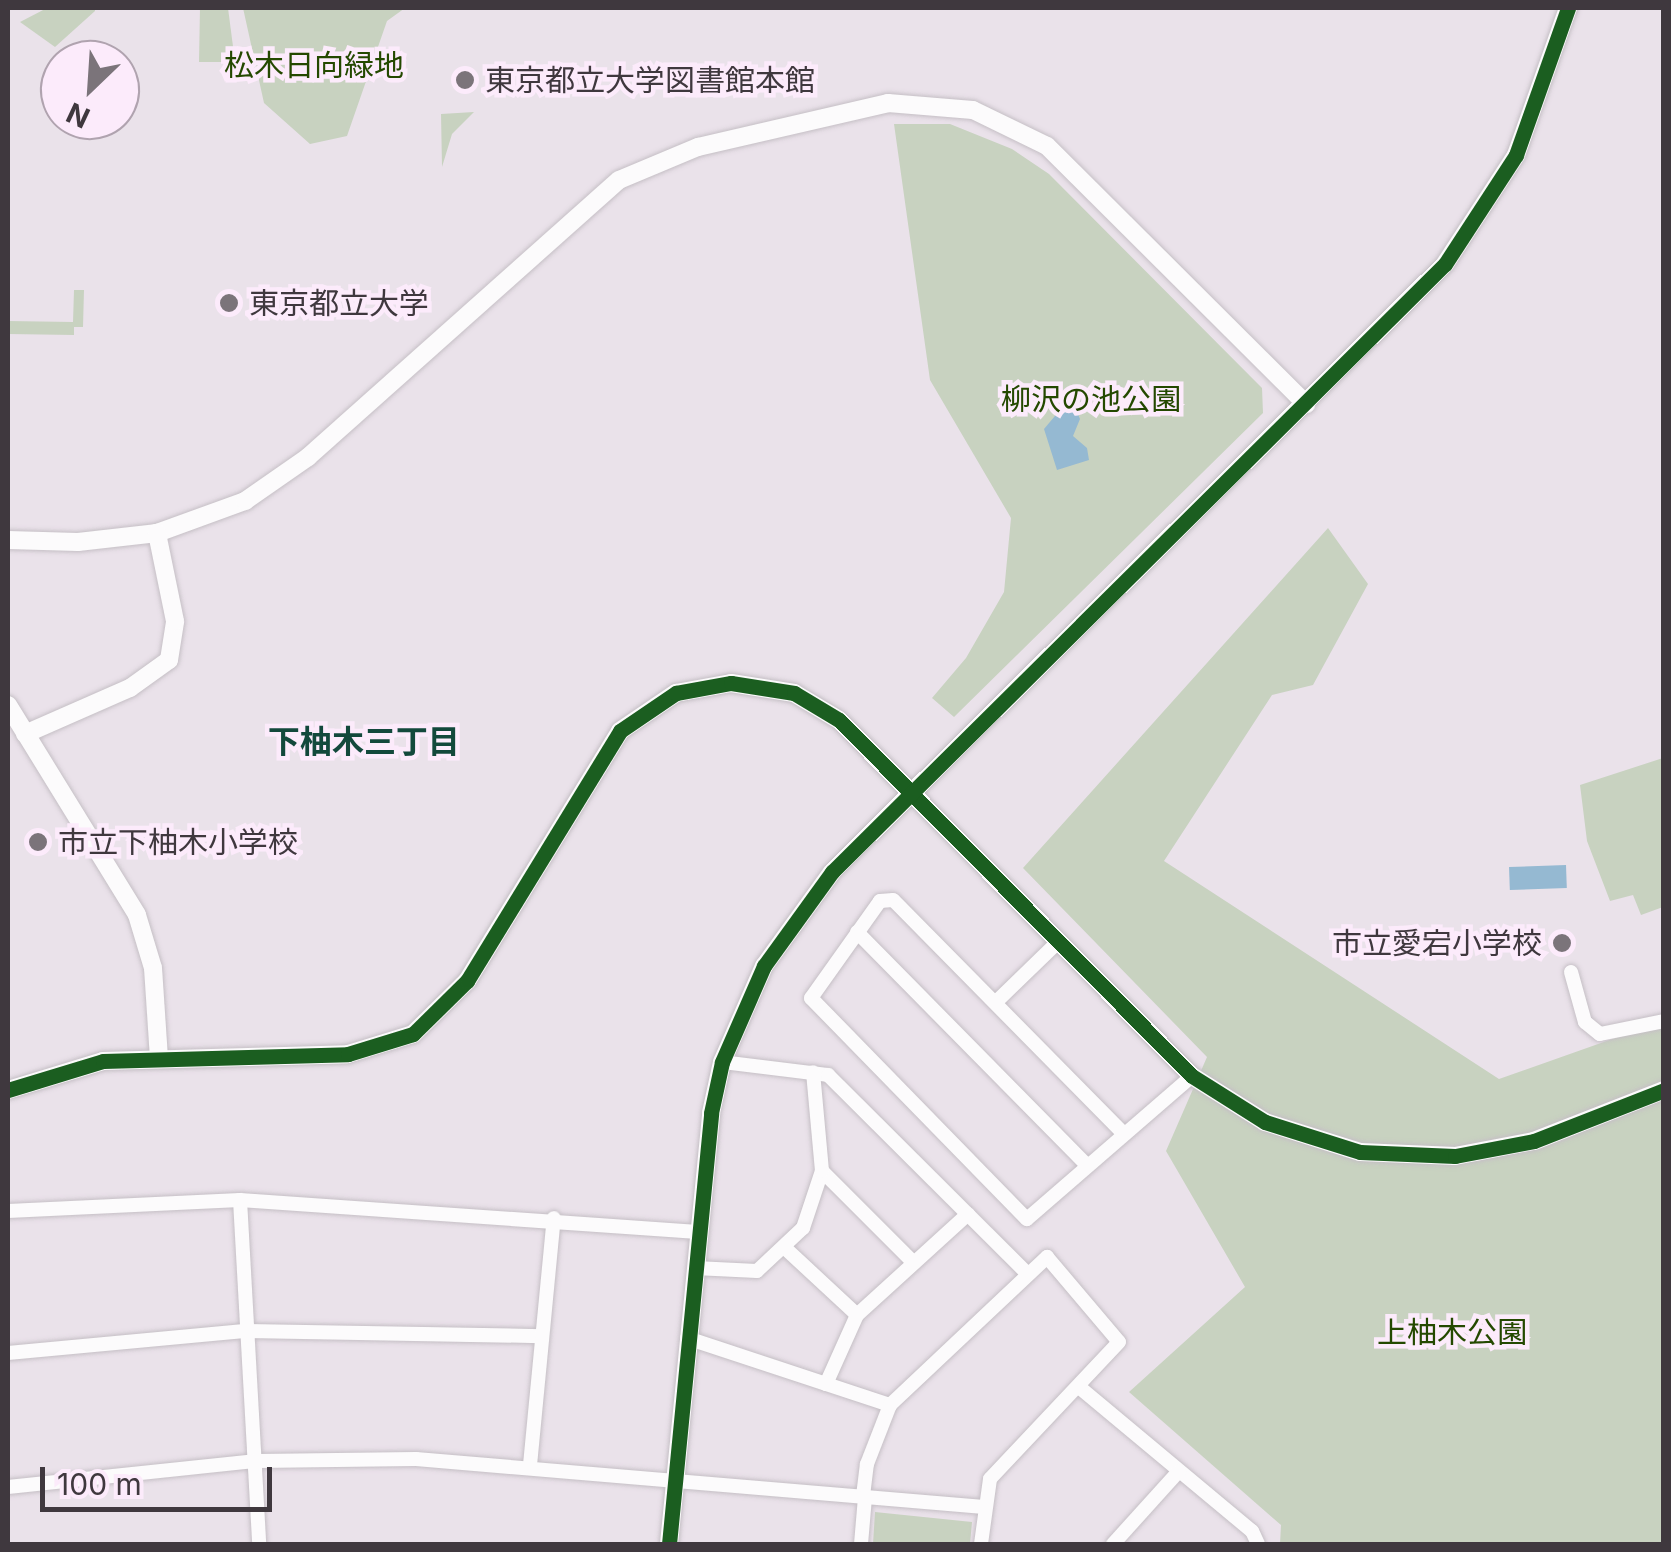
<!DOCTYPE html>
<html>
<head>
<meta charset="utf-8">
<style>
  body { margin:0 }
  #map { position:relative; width:1671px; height:1552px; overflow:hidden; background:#eae2ea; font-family:Inter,"Noto Sans JP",sans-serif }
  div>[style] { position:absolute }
  .green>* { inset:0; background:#c8d2c0 }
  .water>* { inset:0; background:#95b9d2; transform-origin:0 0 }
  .roads { filter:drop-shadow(0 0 2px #c5bfc5) drop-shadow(0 0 2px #c5bfc5) }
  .minor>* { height:14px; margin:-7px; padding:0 7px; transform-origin:7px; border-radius:7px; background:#fcfbfc }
  .tertiary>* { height:18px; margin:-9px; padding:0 9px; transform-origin:9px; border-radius:9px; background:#fcfbfc }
  .cycleway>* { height:15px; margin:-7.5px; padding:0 7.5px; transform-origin:7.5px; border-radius:7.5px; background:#1b5e20 }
  .dots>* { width:28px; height:28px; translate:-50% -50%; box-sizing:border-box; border:5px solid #fcebfb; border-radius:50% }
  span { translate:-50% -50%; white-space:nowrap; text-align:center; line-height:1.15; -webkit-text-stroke:9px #fcebfb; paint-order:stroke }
  .park-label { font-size:30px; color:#244900 }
  .poi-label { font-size:30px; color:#3f383e }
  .left { translate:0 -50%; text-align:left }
  .right { translate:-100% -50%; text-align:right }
  .neighbourhood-label { font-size:32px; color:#13493c; font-weight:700 }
  .frame { position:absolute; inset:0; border:10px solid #3f383e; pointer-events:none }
  .north { position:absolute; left:40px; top:40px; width:100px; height:100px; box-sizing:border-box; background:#fcebfb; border:2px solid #b0a3af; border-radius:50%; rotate:205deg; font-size:28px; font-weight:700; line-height:40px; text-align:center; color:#3f383e }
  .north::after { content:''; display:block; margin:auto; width:35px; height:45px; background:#7b747a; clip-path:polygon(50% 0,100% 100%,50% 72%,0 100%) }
  .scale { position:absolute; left:40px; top:1467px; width:232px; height:45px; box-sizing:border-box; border:5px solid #3f383e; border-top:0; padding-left:12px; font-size:30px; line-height:35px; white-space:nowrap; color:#3f383e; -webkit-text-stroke:8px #fcebfb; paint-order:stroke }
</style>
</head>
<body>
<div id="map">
  <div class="green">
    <i style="clip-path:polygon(47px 8px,95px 8px,95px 11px,55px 47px,20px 22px)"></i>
    <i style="clip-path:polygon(200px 8px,228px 8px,235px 62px,199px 62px)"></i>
    <i style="clip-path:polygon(243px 8px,405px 8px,387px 21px,347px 136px,310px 144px,264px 103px)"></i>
    <i style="clip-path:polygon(474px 112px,452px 134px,442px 167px,441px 114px)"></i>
    <i style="clip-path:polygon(894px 124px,950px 124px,1012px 149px,1049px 174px,1262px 388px,1263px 413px,954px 717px,932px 698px,966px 658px,1004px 592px,1011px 518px,930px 380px)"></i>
    <i style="clip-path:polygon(74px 290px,84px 290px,83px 327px,74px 327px,74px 335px,8px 334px,8px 321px,73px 322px)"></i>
    <i style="clip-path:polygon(1328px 528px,1368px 584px,1313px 685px,1272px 695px,1164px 861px,1499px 1079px,1663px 1021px,1663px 1544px,1280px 1544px,1281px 1525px,1129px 1392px,1245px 1287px,1166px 1151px,1207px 1057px,1023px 868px)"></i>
    <i style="clip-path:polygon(1663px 758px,1663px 907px,1641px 915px,1633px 895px,1610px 901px,1587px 841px,1580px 785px)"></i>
    <i style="clip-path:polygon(875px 1512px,972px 1522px,970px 1544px,873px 1544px)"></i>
  </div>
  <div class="water">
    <i style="clip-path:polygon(1071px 397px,1080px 419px,1073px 436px,1087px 448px,1089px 460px,1057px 470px,1044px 429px)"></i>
    <i style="left:1566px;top:865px;width:23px;height:57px;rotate:88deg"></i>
  </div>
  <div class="roads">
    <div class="minor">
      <i style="left:857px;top:932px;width:327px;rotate:45.4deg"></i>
      <i style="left:1571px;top:972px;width:52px;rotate:74.4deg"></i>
      <i style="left:1585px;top:1022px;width:19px;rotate:39deg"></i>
      <i style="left:1600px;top:1034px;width:65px;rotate:-11.5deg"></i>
      <i style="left:996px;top:1002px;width:86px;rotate:-44.1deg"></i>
      <i style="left:722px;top:1062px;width:107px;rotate:7deg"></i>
      <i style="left:828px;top:1075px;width:281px;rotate:44.9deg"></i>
      <i style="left:1123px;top:1133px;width:327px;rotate:-134.6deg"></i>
      <i style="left:893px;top:900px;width:13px;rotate:176deg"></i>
      <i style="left:880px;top:901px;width:119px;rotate:125.4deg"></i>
      <i style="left:811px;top:998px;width:309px;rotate:45.7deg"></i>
      <i style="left:1027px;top:1219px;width:218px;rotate:-40.9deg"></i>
      <i style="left:822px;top:1171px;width:129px;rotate:45deg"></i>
      <i style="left:240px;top:1200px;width:345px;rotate:86.8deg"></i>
      <i style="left:8px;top:1211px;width:232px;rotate:-2.7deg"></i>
      <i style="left:240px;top:1200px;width:459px;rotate:4deg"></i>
      <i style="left:785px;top:1248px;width:98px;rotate:42.9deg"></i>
      <i style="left:695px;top:1268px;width:62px;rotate:2.8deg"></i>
      <i style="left:757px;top:1271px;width:63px;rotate:-43.1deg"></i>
      <i style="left:803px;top:1228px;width:60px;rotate:-71.6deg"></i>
      <i style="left:822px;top:1171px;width:99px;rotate:-95.2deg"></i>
      <i style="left:687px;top:1338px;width:214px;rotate:18.3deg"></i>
      <i style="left:8px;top:1353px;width:240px;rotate:-5.3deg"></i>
      <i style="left:247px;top:1331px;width:295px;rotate:1deg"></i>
      <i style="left:826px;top:1384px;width:76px;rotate:-65.8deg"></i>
      <i style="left:857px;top:1315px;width:150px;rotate:-42.3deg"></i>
      <i style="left:1079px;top:1387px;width:225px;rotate:39.8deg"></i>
      <i style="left:1252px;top:1531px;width:14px;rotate:65deg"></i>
      <i style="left:530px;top:1465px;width:248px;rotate:-84.5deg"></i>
      <i style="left:8px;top:1487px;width:250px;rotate:-6deg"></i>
      <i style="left:257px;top:1461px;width:159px;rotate:-0.7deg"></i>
      <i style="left:416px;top:1459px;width:570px;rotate:4.83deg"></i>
      <i style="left:863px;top:1496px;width:32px;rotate:-83deg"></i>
      <i style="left:867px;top:1464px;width:63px;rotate:-68.7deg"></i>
      <i style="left:890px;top:1405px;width:216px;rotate:-43.3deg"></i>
      <i style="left:1047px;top:1257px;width:111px;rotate:49.7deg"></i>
      <i style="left:1119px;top:1342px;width:188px;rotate:133.3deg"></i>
      <i style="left:990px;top:1479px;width:66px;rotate:97.9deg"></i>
      <i style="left:861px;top:1544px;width:47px;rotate:-85.1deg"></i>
      <i style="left:1113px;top:1544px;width:98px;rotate:-47.9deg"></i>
    </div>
    <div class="tertiary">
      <i style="left:8px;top:540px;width:70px;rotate:1.6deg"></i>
      <i style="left:78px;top:542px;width:80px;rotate:-6.5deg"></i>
      <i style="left:157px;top:533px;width:94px;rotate:-20deg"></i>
      <i style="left:245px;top:501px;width:77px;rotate:-34.9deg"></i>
      <i style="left:308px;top:457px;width:416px;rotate:-41.7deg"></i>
      <i style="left:619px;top:180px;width:86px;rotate:-22.7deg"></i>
      <i style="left:698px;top:147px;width:195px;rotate:-13deg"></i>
      <i style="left:888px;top:103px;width:85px;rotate:4.7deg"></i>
      <i style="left:973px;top:110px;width:82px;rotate:25.9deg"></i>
      <i style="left:1047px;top:146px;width:366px;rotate:44.9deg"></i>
      <i style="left:8px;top:705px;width:246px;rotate:58.4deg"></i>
      <i style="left:137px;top:915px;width:55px;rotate:73.2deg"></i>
      <i style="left:153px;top:968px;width:90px;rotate:86.2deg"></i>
      <i style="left:25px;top:734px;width:115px;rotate:-23.7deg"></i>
      <i style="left:130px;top:688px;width:48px;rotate:-35.7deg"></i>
      <i style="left:169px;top:660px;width:39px;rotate:-81deg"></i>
      <i style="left:175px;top:621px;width:90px;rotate:-101.6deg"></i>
      <i style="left:8px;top:1090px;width:99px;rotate:-17deg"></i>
      <i style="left:103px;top:1061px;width:245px;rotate:-1.6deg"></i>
      <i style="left:348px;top:1054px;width:68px;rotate:-17.1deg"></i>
      <i style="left:413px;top:1034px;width:76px;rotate:-44.5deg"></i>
      <i style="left:467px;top:981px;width:293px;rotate:-58.5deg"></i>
      <i style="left:620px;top:731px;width:68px;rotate:-34.2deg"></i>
      <i style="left:676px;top:693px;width:56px;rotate:-10.3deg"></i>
      <i style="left:731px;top:683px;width:64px;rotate:9deg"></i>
      <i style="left:794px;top:693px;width:52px;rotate:31deg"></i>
      <i style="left:839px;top:720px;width:501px;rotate:45.24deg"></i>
      <i style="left:1192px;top:1076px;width:86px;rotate:32.2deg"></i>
      <i style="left:1265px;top:1122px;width:100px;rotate:17.5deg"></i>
      <i style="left:1360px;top:1152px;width:95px;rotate:2.4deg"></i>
      <i style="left:1455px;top:1156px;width:80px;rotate:-10.8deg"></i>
      <i style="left:1534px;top:1141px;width:140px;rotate:-21.4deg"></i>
      <i style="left:669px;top:1544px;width:433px;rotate:-84.4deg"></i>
      <i style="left:711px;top:1113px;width:52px;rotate:-77.8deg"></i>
      <i style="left:722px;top:1062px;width:105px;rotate:-66.4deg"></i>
      <i style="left:764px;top:966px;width:116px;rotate:-54.1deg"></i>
      <i style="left:832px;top:872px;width:863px;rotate:-44.77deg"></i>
      <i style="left:1445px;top:264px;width:130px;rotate:-56.9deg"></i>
      <i style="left:1516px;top:155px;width:156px;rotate:-70.5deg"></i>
    </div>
  </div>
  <div class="cycleway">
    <i style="left:8px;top:1090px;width:99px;rotate:-17deg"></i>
    <i style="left:103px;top:1061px;width:245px;rotate:-1.6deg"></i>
    <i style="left:348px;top:1054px;width:68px;rotate:-17.1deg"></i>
    <i style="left:413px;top:1034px;width:76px;rotate:-44.5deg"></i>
    <i style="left:467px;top:981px;width:293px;rotate:-58.5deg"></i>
    <i style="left:620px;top:731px;width:68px;rotate:-34.2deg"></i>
    <i style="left:676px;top:693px;width:56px;rotate:-10.3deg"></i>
    <i style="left:731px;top:683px;width:64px;rotate:9deg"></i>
    <i style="left:794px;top:693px;width:52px;rotate:31deg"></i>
    <i style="left:839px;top:720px;width:501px;rotate:45.24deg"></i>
    <i style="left:1192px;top:1076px;width:86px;rotate:32.2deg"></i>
    <i style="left:1265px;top:1122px;width:100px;rotate:17.5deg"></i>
    <i style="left:1360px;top:1152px;width:95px;rotate:2.4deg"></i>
    <i style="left:1455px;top:1156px;width:80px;rotate:-10.8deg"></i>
    <i style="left:1534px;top:1141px;width:140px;rotate:-21.4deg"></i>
    <i style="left:669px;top:1544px;width:433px;rotate:-84.4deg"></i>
    <i style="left:711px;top:1113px;width:52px;rotate:-77.8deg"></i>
    <i style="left:722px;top:1062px;width:105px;rotate:-66.4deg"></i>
    <i style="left:764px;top:966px;width:116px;rotate:-54.1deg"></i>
    <i style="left:832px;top:872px;width:863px;rotate:-44.77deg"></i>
    <i style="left:1445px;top:264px;width:130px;rotate:-56.9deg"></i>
    <i style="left:1516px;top:155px;width:156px;rotate:-70.5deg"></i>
  </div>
  <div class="dots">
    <i style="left:465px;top:80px;background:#7b747a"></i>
    <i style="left:229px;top:303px;background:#7b747a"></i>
    <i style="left:38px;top:842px;background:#7b747a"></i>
    <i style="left:1562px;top:943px;background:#7b747a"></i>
  </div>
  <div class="park-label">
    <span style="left:314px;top:65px">松木日向緑地</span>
    <span style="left:1091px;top:399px">柳沢の池公園</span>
    <span style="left:1452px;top:1332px">上柚木公園</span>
  </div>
  <div class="poi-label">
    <span class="left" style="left:485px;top:80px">東京都立大学図書館本館</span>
    <span class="left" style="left:249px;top:303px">東京都立大学</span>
    <span class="left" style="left:58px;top:842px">市立下柚木小学校</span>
    <span class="right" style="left:1542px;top:943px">市立愛宕小学校</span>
  </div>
  <div class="neighbourhood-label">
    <span style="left:364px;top:742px">下柚木三丁目</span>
  </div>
  <div class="frame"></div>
  <div class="north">N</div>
  <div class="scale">100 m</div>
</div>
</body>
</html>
